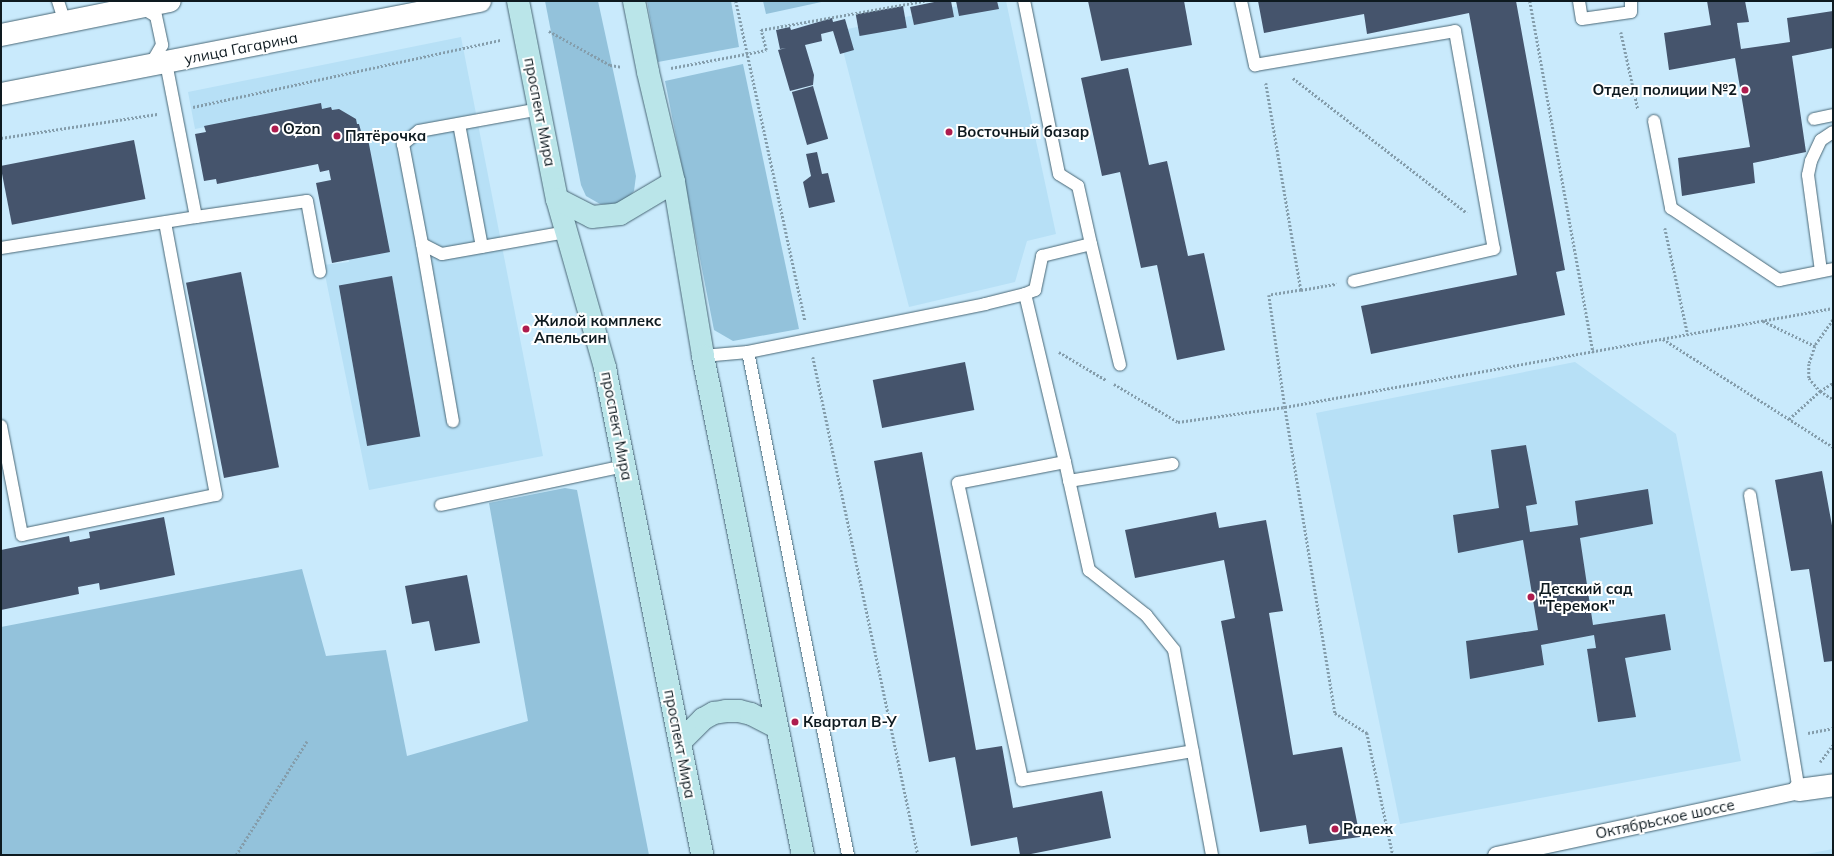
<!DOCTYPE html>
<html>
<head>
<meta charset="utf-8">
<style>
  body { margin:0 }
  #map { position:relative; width:1834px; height:856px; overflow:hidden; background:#c9eafc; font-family:Mulish,sans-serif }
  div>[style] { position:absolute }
  .built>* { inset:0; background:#b7e0f6 }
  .green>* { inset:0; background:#93c2db }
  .building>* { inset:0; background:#45546c; transform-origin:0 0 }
  .path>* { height:2.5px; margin-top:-1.25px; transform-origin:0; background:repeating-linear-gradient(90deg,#849dab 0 2px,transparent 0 4px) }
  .roads { filter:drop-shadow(0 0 1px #496776) drop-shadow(0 0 1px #496776) }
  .service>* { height:12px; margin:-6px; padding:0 6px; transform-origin:6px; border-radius:6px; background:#fff }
  .pedestrian>* { height:17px; margin:-8.5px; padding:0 8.5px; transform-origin:8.5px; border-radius:8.5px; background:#fff }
  .minor>* { height:22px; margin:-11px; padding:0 11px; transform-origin:11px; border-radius:11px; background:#fff }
  .tertiary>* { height:22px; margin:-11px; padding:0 11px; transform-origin:11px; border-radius:11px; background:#fff }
  .secondary>* { height:22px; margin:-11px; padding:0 11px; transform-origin:11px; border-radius:11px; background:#bae5e9 }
  .dots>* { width:11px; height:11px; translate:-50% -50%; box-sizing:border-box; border:2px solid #fff; border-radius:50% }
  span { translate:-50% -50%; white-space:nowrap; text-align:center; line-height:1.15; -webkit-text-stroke:4px #fff; paint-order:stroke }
  .street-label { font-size:15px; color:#0e1a20 }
  .poi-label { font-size:15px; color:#0e1a20; font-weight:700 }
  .right { translate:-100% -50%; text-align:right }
  .left { translate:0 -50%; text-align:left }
  .frame { position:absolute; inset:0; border:2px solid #0e1a20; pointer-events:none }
</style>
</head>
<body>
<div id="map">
  <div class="built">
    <i style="clip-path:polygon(982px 1px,1006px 1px,1056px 234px,1027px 241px,1015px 282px,909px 307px,838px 31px)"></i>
    <i style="clip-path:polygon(461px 37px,543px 456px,369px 490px,323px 265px,349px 262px,319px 105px,195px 129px,188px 92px)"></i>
    <i style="clip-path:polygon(1575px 362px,1676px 434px,1741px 761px,1400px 824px,1316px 413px)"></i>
    <i style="clip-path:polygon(1833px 849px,1833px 855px,1801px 855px)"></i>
  </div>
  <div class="green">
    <i style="clip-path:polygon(545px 1px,598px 1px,636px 176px,634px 191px,625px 201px,613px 205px,600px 204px,586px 196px,581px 185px)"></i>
    <i style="clip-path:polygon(731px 1px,739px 47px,658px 62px,647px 1px)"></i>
    <i style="clip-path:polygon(763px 1px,826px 1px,766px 14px)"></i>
    <i style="clip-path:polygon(743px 64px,799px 329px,733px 341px,714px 330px,665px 81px)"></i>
    <i style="clip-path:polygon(565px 488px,577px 490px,649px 855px,1px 855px,1px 627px,302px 569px,326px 656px,386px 650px,407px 756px,528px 721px,489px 503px)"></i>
  </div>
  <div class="building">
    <i style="clip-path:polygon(939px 1px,951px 1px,954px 17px,914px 25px,910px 7px)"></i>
    <i style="clip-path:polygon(956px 1px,997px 1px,999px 9px,959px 16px)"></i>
    <i style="clip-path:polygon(1088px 1px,1184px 1px,1192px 45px,1101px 61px)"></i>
    <i style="clip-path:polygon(1258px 1px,1516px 1px,1565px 270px,1556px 272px,1565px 315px,1371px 354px,1361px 306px,1517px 275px,1469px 13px,1367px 34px,1364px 14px,1264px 33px)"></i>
    <i style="clip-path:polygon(1707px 1px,1745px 1px,1749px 22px,1737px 23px,1741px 49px,1790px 42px,1787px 18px,1833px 11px,1833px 48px,1792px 56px,1806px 152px,1753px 163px,1755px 183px,1682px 196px,1678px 158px,1750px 147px,1735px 58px,1669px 70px,1664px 33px,1711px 25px)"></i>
    <i style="left:903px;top:6px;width:22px;height:48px;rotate:80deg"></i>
    <i style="clip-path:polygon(832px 18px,833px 22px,845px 19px,854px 50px,840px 54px,833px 31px,821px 34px,822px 41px,805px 45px,814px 75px,813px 85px,790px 91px,778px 50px,786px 48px,780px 49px,776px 30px,790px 27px,791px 30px)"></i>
    <i style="clip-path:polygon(1128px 68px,1149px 165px,1167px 161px,1188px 256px,1204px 253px,1225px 350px,1177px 360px,1157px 265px,1141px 268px,1120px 172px,1102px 176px,1081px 78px)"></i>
    <i style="left:813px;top:86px;width:55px;height:22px;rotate:74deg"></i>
    <i style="clip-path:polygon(321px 103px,322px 109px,331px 107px,332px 110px,339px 109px,356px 119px,357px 124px,359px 124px,362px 135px,367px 134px,390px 252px,332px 263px,316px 183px,331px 180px,329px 170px,320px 172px,318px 164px,217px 184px,216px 179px,204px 181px,195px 134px,206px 132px,204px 126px)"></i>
    <i style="left:134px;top:140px;width:60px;height:136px;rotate:79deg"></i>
    <i style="clip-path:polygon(817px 152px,822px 174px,828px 173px,835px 202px,809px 208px,803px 182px,811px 176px,806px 154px)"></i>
    <i style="left:241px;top:272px;width:199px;height:56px;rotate:79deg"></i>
    <i style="left:392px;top:276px;width:163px;height:54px;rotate:80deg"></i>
    <i style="left:965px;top:362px;width:49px;height:94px;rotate:79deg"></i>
    <i style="clip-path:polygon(1526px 445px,1537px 504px,1526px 506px,1530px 532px,1578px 525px,1575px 501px,1648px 489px,1653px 524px,1580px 538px,1593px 625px,1665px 614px,1671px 650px,1625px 658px,1636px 717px,1598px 722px,1587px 649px,1596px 648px,1594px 635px,1541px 645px,1544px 665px,1470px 679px,1466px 641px,1538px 630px,1523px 540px,1458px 553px,1453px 515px,1499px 508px,1491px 450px)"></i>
    <i style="clip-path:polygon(922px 452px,976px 750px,1002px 746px,1013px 808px,1102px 791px,1111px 838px,1026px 855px,1020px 855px,1017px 837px,971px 846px,955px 757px,929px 762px,874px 461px)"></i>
    <i style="clip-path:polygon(1822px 471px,1833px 531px,1833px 661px,1824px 662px,1809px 569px,1791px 571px,1775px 480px)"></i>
    <i style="clip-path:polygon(1216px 512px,1219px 528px,1266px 520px,1283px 611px,1269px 613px,1293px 755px,1342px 747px,1360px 837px,1309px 844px,1306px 825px,1260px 832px,1221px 621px,1235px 618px,1224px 560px,1135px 578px,1125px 530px)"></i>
    <i style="clip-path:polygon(164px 517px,175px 575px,100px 590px,99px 583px,78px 587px,79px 594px,1px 610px,1px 550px,69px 536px,70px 542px,90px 538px,89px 532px)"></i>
    <i style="clip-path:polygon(467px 575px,480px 643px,435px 651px,429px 621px,412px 624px,405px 586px)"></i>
  </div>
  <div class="path">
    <i style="left:736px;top:1px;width:327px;rotate:77.8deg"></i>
    <i style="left:1530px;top:1px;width:357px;rotate:79.8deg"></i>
    <i style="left:549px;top:31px;width:70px;rotate:29.1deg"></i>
    <i style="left:610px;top:65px;width:12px;rotate:9deg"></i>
    <i style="left:1621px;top:32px;width:79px;rotate:77.6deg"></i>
    <i style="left:671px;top:68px;width:97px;rotate:-10.7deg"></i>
    <i style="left:766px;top:50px;width:21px;rotate:-104deg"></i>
    <i style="left:761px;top:30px;width:166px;rotate:-10.1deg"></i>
    <i style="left:1293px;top:78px;width:220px;rotate:37.8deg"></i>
    <i style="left:1266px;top:83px;width:210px;rotate:80.4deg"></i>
    <i style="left:1301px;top:290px;width:32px;rotate:171deg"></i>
    <i style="left:1269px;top:295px;width:113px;rotate:81.9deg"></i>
    <i style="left:1285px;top:407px;width:557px;rotate:-10.24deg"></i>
    <i style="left:193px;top:107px;width:315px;rotate:-12.3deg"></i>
    <i style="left:1px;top:138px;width:158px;rotate:-8.7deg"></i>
    <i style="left:1665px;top:228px;width:109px;rotate:77.9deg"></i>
    <i style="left:1301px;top:290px;width:36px;rotate:-10deg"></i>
    <i style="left:1833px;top:320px;width:32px;rotate:125deg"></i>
    <i style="left:1815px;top:346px;width:19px;rotate:108deg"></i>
    <i style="left:1809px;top:364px;width:14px;rotate:90deg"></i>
    <i style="left:1809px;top:378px;width:17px;rotate:50deg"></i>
    <i style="left:1820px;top:391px;width:15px;rotate:32deg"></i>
    <i style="left:1763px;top:321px;width:58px;rotate:25.7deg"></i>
    <i style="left:1663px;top:339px;width:201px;rotate:32.4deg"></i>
    <i style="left:1059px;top:352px;width:55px;rotate:30.8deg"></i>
    <i style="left:813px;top:357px;width:509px;rotate:78.09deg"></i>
    <i style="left:1114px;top:384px;width:74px;rotate:30.7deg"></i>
    <i style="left:1178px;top:422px;width:108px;rotate:-8deg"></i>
    <i style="left:1285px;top:407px;width:310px;rotate:80.7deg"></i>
    <i style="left:1335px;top:713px;width:38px;rotate:32deg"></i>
    <i style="left:1367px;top:733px;width:125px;rotate:78deg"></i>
    <i style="left:1789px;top:419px;width:42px;rotate:-42.1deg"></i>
    <i style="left:1820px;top:391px;width:15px;rotate:-32deg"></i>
    <i style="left:1808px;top:733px;width:25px;rotate:-11deg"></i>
    <i style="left:1820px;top:762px;width:21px;rotate:-53deg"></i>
    <i style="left:236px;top:855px;width:134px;rotate:-58.1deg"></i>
  </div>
  <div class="roads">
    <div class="service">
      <i style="left:58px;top:1px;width:23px;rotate:72deg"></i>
      <i style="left:1241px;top:1px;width:66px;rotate:77.7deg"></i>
      <i style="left:1255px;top:65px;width:203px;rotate:-9.6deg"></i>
      <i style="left:1455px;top:31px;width:221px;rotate:79.9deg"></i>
      <i style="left:1494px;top:249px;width:144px;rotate:167.1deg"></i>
      <i style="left:1579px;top:1px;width:18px;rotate:81deg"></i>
      <i style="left:1582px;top:19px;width:49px;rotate:-8.1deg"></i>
      <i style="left:1631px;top:12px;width:11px;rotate:-90deg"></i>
      <i style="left:141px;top:7px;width:17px;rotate:31deg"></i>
      <i style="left:156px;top:16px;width:30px;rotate:78deg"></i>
      <i style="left:162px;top:45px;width:24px;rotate:120deg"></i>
      <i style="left:540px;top:109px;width:123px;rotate:169.7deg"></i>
      <i style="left:419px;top:131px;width:21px;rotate:141deg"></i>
      <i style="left:403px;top:144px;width:102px;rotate:79.2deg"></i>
      <i style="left:422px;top:244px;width:22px;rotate:27deg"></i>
      <i style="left:442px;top:254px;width:127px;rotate:-10deg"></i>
      <i style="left:1814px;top:119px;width:19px;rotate:-12deg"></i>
      <i style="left:1654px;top:121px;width:89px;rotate:78.9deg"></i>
      <i style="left:1671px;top:208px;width:130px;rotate:33.7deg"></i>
      <i style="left:1779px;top:280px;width:55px;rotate:-11.5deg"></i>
      <i style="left:459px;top:124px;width:125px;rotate:79.4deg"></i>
      <i style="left:196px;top:217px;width:112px;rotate:-8.2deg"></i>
      <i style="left:307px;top:201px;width:72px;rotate:79.6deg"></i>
      <i style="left:422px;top:244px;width:180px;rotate:80.1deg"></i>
      <i style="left:1091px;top:244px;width:124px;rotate:76.5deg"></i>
      <i style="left:1px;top:248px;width:197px;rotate:-9deg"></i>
      <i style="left:196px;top:217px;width:157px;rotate:-101deg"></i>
      <i style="left:1821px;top:271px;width:97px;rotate:-97.7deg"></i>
      <i style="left:1808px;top:175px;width:14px;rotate:-78deg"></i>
      <i style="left:1811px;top:161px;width:23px;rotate:-65deg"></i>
      <i style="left:1821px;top:140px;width:14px;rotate:-34deg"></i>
      <i style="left:1025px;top:294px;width:173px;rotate:76.6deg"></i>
      <i style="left:1065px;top:462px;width:109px;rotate:168.9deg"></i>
      <i style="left:958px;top:483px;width:304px;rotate:77.8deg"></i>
      <i style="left:1022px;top:780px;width:173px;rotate:-9.6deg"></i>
      <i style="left:748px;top:352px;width:242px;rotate:-11.4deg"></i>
      <i style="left:985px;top:304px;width:41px;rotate:-14deg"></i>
      <i style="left:1025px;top:294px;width:11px;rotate:-22deg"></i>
      <i style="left:1035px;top:290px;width:35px;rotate:-78deg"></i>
      <i style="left:1042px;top:256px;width:50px;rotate:-13.8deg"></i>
      <i style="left:1091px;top:244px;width:59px;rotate:-102.6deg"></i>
      <i style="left:1078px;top:186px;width:22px;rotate:-148deg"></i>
      <i style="left:1059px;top:174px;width:177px;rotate:-101.4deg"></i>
      <i style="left:703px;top:356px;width:45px;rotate:-5.1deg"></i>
      <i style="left:748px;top:352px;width:513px;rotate:78.76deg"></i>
      <i style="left:1px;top:426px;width:111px;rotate:79.1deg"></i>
      <i style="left:22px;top:535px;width:198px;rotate:-11.7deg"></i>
      <i style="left:216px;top:495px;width:277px;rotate:-100.6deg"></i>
      <i style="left:1065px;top:462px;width:111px;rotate:77.5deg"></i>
      <i style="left:1089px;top:570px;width:73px;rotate:38.3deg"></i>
      <i style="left:1146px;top:615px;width:45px;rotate:51.3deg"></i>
      <i style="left:1174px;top:650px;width:208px;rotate:79.5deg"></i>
      <i style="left:1069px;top:481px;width:105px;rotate:-9.3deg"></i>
      <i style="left:1750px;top:495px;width:299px;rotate:80.6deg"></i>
      <i style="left:441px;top:505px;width:188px;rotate:-12deg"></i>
    </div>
    <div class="pedestrian">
      <i style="left:1496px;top:855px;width:310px;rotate:-12.1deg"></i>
    </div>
    <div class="minor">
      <i style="left:1799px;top:790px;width:34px;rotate:-8deg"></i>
    </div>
    <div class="tertiary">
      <i style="left:1px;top:35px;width:172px;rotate:-11.4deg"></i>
      <i style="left:1px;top:94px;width:488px;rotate:-11deg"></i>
    </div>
    <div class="secondary">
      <i style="left:518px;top:1px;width:202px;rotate:78.9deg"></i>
      <i style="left:557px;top:199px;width:176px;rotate:74.1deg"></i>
      <i style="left:605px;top:368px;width:497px;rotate:78.7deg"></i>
      <i style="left:634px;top:1px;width:72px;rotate:78.8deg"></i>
      <i style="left:648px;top:72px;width:113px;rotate:76.7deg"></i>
      <i style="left:674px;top:182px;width:176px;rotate:80.5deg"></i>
      <i style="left:703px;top:356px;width:509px;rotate:78.67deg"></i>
      <i style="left:557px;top:199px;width:39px;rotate:27deg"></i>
      <i style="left:592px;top:217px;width:28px;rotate:-6deg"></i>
      <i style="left:620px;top:214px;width:63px;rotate:-30.7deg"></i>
      <i style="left:680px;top:742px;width:33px;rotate:-45deg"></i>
      <i style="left:703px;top:719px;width:13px;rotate:-29deg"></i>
      <i style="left:714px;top:713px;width:12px;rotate:-9deg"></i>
      <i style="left:726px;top:711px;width:13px"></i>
      <i style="left:739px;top:711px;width:12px;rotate:14deg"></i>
      <i style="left:751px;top:714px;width:29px;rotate:27deg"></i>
    </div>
  </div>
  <div class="dots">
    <i style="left:1745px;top:90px;background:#ae1c4e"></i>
    <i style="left:275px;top:129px;background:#ae1c4e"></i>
    <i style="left:949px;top:132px;background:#ae1c4e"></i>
    <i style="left:337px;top:136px;background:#ae1c4e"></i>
    <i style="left:526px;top:329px;background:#ae1c4e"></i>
    <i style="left:1531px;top:597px;background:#ae1c4e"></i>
    <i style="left:795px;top:722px;background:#ae1c4e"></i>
    <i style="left:1335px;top:829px;background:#ae1c4e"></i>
  </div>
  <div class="street-label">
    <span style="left:241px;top:48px;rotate:-11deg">улица Гагарина</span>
    <span style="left:540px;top:112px;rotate:79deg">проспект Мира</span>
    <span style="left:617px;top:426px;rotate:79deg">проспект Мира</span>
    <span style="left:680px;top:744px;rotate:79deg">проспект Мира</span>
    <span style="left:1665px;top:819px;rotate:-12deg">Октябрьское шоссе</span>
  </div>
  <div class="poi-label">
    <span class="right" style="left:1737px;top:90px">Отдел полиции №2</span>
    <span class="left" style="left:283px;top:129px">Ozon</span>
    <span class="left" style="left:957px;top:132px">Восточный базар</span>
    <span class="left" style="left:345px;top:136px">Пятёрочка</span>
    <span class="left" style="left:534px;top:329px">Жилой комплекс<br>Апельсин</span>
    <span class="left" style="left:1539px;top:597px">Детский сад<br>"Теремок"</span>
    <span class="left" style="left:803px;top:722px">Квартал В-У</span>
    <span class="left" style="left:1343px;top:829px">Радеж</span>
  </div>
  <div class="frame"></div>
</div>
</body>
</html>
